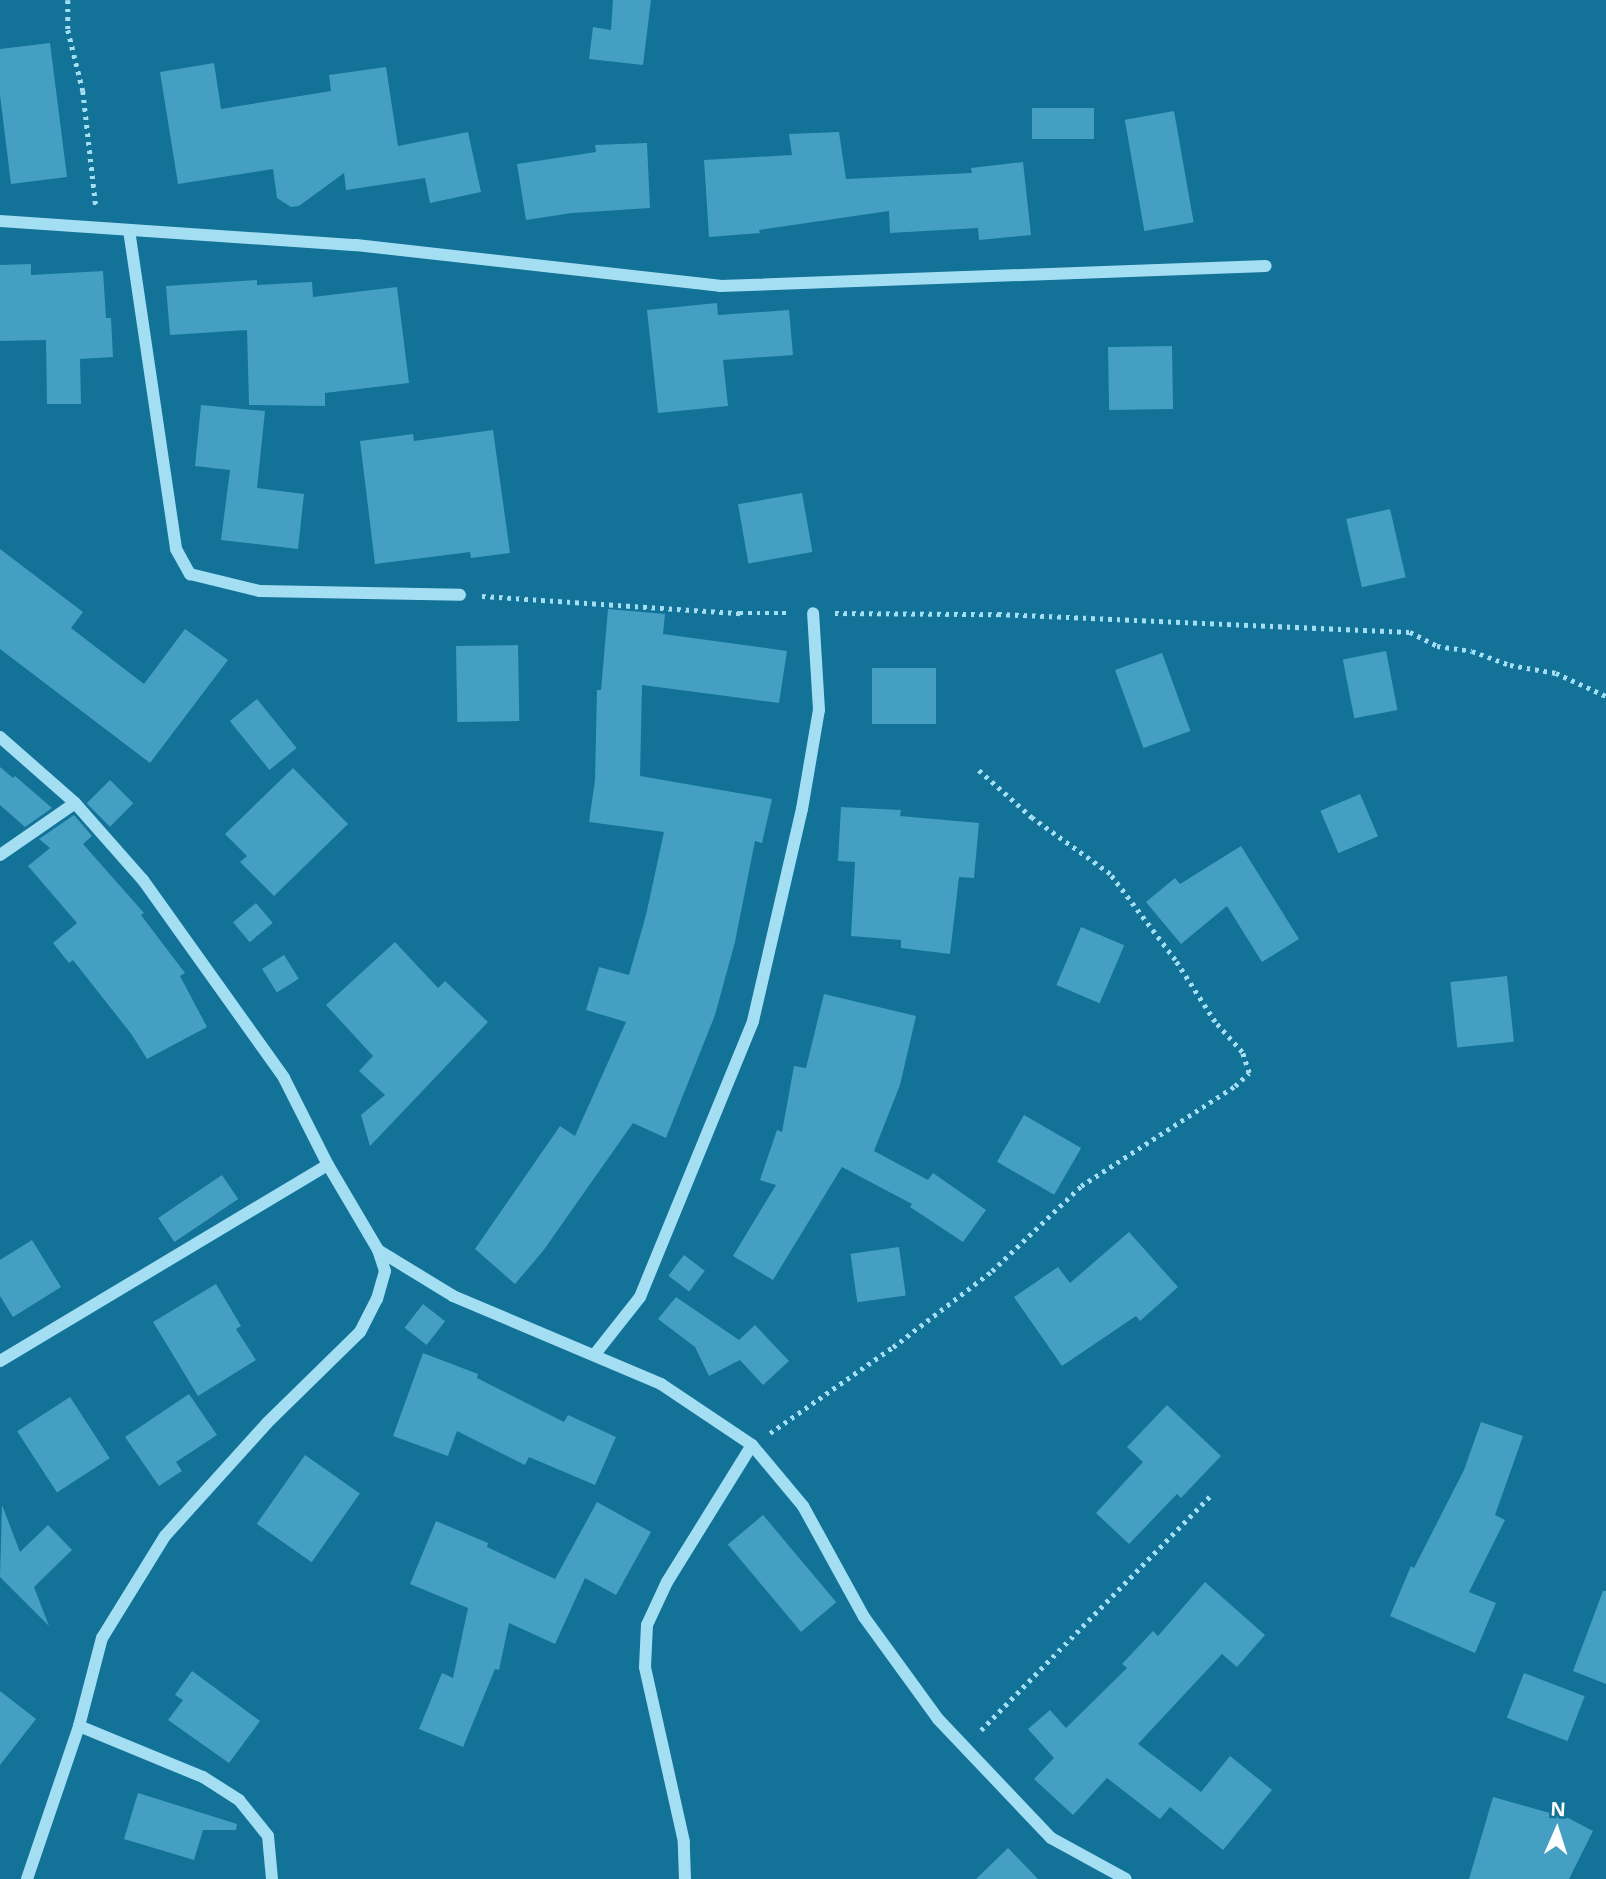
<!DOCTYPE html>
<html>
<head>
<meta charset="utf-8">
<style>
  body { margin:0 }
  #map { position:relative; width:1606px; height:1879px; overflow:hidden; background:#127298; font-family:"Noto Sans",sans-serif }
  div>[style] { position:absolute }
  .building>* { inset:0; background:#449fc3; transform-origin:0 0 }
  .path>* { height:4.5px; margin-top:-2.25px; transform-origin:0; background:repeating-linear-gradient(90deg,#a4def3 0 3.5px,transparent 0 8.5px) }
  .minor>* { height:12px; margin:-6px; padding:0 6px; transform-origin:6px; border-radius:6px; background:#a4def3 }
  span { translate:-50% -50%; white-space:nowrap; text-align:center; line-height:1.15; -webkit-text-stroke:5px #127298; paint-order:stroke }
  .north { position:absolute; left:1522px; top:1795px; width:70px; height:70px; -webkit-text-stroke:5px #127298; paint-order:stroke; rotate:3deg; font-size:19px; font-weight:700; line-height:28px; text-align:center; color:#fff }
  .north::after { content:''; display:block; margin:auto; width:24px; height:32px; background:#fff; clip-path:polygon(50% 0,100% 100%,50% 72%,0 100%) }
</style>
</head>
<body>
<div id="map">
  <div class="building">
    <i style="clip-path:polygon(613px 0,651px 0,643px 65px,589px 59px,593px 27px,611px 30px)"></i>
    <i style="clip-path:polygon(50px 43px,67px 177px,11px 184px,0 95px,0 49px)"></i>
    <i style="clip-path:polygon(214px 63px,221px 109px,331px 91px,329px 75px,386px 67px,398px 146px,468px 132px,481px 192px,430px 203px,425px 178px,346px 190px,344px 173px,299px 206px,291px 207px,277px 198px,273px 169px,178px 184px,160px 72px)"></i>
    <i style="left:1032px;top:108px;width:62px;height:31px"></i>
    <i style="left:1174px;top:111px;width:113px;height:50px;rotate:80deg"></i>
    <i style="clip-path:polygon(839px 132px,846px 179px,972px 173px,971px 168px,1023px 162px,1031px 235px,979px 240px,978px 228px,890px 233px,889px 211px,759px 230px,760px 233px,709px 237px,704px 160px,792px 155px,789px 134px)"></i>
    <i style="clip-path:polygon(647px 143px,650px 208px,572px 213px,526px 220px,517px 164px,596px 152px,595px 145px)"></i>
    <i style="clip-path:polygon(31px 264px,31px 275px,103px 271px,106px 318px,111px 318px,113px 357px,80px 359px,81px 404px,47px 404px,46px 340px,0 341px,0 265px)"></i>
    <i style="clip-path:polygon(257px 280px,257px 285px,312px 282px,313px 297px,397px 287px,409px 383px,325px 393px,325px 406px,249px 405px,247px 330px,170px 335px,166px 286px)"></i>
    <i style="clip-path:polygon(717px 303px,718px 315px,789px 310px,793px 355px,723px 360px,728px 406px,658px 413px,647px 310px)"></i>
    <i style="left:1172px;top:346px;width:63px;height:64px;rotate:89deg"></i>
    <i style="clip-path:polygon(201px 405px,265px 411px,257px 488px,304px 494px,298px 549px,221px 540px,230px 470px,195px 466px)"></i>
    <i style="clip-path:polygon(493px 430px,510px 553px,471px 558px,470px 552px,375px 564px,360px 441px,413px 434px,414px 441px)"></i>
    <i style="left:802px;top:493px;width:60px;height:65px;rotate:80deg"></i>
    <i style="left:1390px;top:509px;width:70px;height:45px;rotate:77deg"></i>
    <i style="clip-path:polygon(0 549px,83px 612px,71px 628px,144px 684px,185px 629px,228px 660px,150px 763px,0 649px)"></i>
    <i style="clip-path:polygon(608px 609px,665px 614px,663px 634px,787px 651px,779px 703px,642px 685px,640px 776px,772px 799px,762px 843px,755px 841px,735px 942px,715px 1015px,666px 1138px,633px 1123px,543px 1251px,515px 1284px,475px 1249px,560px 1126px,575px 1136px,626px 1022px,586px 1010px,599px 967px,629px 975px,646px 915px,664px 832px,589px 822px,595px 780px,597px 690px,601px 690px)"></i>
    <i style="left:518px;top:645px;width:76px;height:62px;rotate:89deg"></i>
    <i style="left:1386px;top:651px;width:60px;height:44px;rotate:79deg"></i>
    <i style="left:1162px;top:653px;width:83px;height:50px;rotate:70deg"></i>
    <i style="left:872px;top:668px;width:64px;height:56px"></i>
    <i style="left:257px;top:699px;width:63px;height:35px;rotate:51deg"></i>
    <i style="clip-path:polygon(0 767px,13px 778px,15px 776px,52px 808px,25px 827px,0 805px)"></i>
    <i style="clip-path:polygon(293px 768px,348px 824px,274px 896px,240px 862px,247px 856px,225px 834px)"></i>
    <i style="left:110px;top:780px;width:33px;height:33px;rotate:45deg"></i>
    <i style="left:1360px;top:794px;width:46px;height:43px;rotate:67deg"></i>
    <i style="clip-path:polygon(841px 807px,901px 810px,900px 816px,979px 823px,974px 878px,959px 877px,950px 954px,901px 948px,901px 940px,851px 936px,855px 862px,838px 861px)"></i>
    <i style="clip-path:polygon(74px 815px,92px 836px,83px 844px,144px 913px,141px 915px,185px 973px,180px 976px,207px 1027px,147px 1059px,132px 1035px,73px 960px,69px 963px,53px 943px,77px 923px,28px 866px,50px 848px,39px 839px)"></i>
    <i style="clip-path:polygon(1241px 846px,1299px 939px,1262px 962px,1227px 906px,1181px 944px,1146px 902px,1175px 878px,1180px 884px)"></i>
    <i style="left:256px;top:903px;width:26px;height:30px;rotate:50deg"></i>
    <i style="left:1081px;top:927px;width:47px;height:63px;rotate:23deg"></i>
    <i style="clip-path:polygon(395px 942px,438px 988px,445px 981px,488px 1022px,370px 1146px,361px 1115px,385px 1095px,359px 1071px,373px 1056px,326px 1005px)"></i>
    <i style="left:284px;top:955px;width:28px;height:26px;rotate:58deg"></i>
    <i style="left:1507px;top:976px;width:66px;height:57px;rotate:84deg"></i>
    <i style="clip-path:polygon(824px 994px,916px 1016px,900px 1085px,874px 1151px,928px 1180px,933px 1173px,986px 1210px,963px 1242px,910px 1207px,912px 1204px,842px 1167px,773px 1280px,733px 1256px,776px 1185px,760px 1180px,777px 1130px,782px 1132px,794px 1066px,806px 1068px)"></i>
    <i style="left:1024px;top:1115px;width:66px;height:54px;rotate:30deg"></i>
    <i style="left:222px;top:1175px;width:29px;height:77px;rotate:56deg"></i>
    <i style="clip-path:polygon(1129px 1232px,1178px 1287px,1140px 1321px,1136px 1316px,1062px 1366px,1014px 1297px,1058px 1267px,1070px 1283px)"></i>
    <i style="clip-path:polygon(32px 1240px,61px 1287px,13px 1317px,0 1296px,0 1260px)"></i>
    <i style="left:899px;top:1247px;width:49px;height:49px;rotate:82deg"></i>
    <i style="left:684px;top:1255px;width:26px;height:26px;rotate:37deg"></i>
    <i style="clip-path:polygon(216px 1284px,241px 1326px,236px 1329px,256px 1360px,198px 1396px,153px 1322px)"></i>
    <i style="clip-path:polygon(676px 1297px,739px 1340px,755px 1325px,789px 1361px,763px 1385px,740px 1360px,709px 1376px,695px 1347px,658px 1319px)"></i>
    <i style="left:423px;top:1304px;width:28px;height:30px;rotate:38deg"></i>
    <i style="clip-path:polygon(423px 1353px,478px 1374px,477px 1378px,564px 1422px,568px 1415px,616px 1437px,595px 1485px,529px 1457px,525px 1465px,457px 1431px,448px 1456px,393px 1436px)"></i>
    <i style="clip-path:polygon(189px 1394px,217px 1435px,176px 1462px,182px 1471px,159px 1486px,125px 1437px)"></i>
    <i style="left:70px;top:1397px;width:73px;height:63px;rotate:57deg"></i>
    <i style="clip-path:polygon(1167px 1405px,1221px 1456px,1181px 1498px,1177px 1494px,1129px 1544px,1096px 1513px,1143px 1462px,1127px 1447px)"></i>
    <i style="clip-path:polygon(1481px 1422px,1523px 1436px,1495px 1515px,1505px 1520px,1469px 1592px,1496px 1603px,1475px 1653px,1390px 1616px,1411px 1566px,1414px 1568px,1464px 1470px)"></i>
    <i style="left:305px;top:1455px;width:67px;height:84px;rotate:35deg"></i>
    <i style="clip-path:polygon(597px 1502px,651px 1532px,616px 1595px,585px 1578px,555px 1644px,509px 1623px,499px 1670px,495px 1669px,463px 1747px,419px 1729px,442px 1673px,453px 1678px,468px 1608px,410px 1584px,436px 1521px,488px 1543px,487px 1547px,555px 1579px)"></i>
    <i style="clip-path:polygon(2px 1505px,20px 1552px,48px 1525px,72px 1550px,34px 1587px,49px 1626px,0 1577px)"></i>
    <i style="left:763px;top:1515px;width:114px;height:46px;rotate:50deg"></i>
    <i style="clip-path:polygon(1205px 1582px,1265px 1635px,1237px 1667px,1222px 1654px,1138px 1744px,1201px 1792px,1230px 1756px,1272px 1790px,1223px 1850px,1170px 1807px,1160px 1819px,1107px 1778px,1073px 1815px,1034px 1779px,1054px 1758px,1028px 1729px,1050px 1710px,1066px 1728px,1127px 1668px,1122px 1664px,1153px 1631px,1158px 1636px)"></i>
    <i style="clip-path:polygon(1603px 1591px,1606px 1591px,1606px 1684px,1573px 1671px)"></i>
    <i style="clip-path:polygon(192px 1671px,260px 1721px,229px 1763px,168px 1720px,183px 1700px,175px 1695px)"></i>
    <i style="left:1524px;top:1673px;width:65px;height:48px;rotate:21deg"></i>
    <i style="clip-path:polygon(0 1691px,36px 1719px,0 1765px)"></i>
    <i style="clip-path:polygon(138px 1793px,237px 1824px,236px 1830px,203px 1830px,194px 1860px,124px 1839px)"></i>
    <i style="clip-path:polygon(1493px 1797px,1568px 1818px,1593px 1831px,1569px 1879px,1469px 1879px)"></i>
    <i style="clip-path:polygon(1008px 1848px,1038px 1879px,976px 1879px)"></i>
  </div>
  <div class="path">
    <i style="left:68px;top:0;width:30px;rotate:90deg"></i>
    <i style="left:68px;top:30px;width:63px;rotate:76.2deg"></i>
    <i style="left:83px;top:91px;width:117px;rotate:83.6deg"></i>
    <i style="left:482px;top:596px;width:259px;rotate:3.8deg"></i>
    <i style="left:740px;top:613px;width:51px"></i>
    <i style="left:835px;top:613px;width:163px;rotate:0.4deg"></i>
    <i style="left:998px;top:614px;width:412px;rotate:2.5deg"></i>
    <i style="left:1410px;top:632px;width:30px;rotate:27deg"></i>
    <i style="left:1437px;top:646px;width:35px;rotate:8deg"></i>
    <i style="left:1472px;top:651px;width:40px;rotate:20.2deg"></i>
    <i style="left:1510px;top:665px;width:47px;rotate:9.9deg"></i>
    <i style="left:1556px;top:673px;width:55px;rotate:24.7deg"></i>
    <i style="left:770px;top:1433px;width:150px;rotate:-35deg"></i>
    <i style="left:893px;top:1347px;width:125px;rotate:-37.5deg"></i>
    <i style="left:992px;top:1271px;width:123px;rotate:-43.7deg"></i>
    <i style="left:1081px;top:1186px;width:184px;rotate:-33deg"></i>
    <i style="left:1235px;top:1086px;width:19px;rotate:-43deg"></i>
    <i style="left:1249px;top:1073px;width:22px;rotate:-108deg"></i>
    <i style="left:1242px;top:1052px;width:40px;rotate:-132deg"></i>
    <i style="left:1215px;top:1022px;width:74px;rotate:-122.8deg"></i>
    <i style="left:1175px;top:960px;width:108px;rotate:-127.1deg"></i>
    <i style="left:1110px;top:874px;width:96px;rotate:-144.3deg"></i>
    <i style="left:1032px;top:818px;width:74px;rotate:-138.3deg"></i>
    <i style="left:981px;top:1730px;width:327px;rotate:-45.6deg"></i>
  </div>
  <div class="minor">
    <i style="left:0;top:221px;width:357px;rotate:3.9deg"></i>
    <i style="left:356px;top:245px;width:366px;rotate:6.4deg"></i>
    <i style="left:720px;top:286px;width:546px;rotate:-2.1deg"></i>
    <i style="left:129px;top:230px;width:322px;rotate:81.6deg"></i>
    <i style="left:176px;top:549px;width:29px;rotate:61deg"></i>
    <i style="left:190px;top:574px;width:72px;rotate:13.7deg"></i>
    <i style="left:260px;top:591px;width:200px;rotate:1.1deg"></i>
    <i style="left:0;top:737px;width:100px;rotate:41.3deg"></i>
    <i style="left:75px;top:803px;width:103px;rotate:48.6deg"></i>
    <i style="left:143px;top:880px;width:243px;rotate:54.5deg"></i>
    <i style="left:284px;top:1078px;width:97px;rotate:63.2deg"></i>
    <i style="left:328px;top:1165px;width:99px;rotate:59.5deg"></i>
    <i style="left:378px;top:1250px;width:88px;rotate:31.5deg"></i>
    <i style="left:453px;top:1296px;width:226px;rotate:22.9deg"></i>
    <i style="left:661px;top:1384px;width:110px;rotate:33.8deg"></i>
    <i style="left:752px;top:1445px;width:80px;rotate:50.1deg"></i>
    <i style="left:803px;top:1506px;width:127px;rotate:61.2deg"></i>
    <i style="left:864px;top:1617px;width:126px;rotate:54deg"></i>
    <i style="left:938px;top:1719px;width:164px;rotate:46.5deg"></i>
    <i style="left:1051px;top:1838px;width:85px;rotate:28.7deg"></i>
    <i style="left:0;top:855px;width:91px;rotate:-34.7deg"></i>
    <i style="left:595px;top:1354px;width:73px;rotate:-51.7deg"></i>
    <i style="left:640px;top:1297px;width:298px;rotate:-67.7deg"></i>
    <i style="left:753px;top:1021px;width:218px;rotate:-77deg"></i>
    <i style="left:802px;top:809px;width:100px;rotate:-80.3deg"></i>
    <i style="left:819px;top:710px;width:97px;rotate:-93.5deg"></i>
    <i style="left:0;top:1361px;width:382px;rotate:-30.9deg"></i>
    <i style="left:79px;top:1726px;width:134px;rotate:22.4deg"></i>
    <i style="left:203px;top:1777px;width:43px;rotate:32.6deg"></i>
    <i style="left:239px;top:1800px;width:46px;rotate:51.1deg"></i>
    <i style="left:268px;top:1836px;width:43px;rotate:84.7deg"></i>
    <i style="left:27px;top:1879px;width:162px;rotate:-71.2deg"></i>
    <i style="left:79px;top:1726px;width:91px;rotate:-75.4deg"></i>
    <i style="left:102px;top:1638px;width:120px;rotate:-58.3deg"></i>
    <i style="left:165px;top:1536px;width:152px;rotate:-47.9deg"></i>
    <i style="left:267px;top:1423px;width:130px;rotate:-44.4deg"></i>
    <i style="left:360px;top:1332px;width:37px;rotate:-63deg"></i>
    <i style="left:377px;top:1299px;width:29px;rotate:-74deg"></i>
    <i style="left:385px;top:1271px;width:22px;rotate:-108deg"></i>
    <i style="left:685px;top:1879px;width:37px;rotate:-92deg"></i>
    <i style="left:684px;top:1842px;width:179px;rotate:-102.6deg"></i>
    <i style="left:645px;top:1667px;width:42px;rotate:-87.3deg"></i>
    <i style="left:647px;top:1625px;width:47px;rotate:-65.1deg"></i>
    <i style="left:667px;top:1582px;width:161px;rotate:-58.2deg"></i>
  </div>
  <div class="north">N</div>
</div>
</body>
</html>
